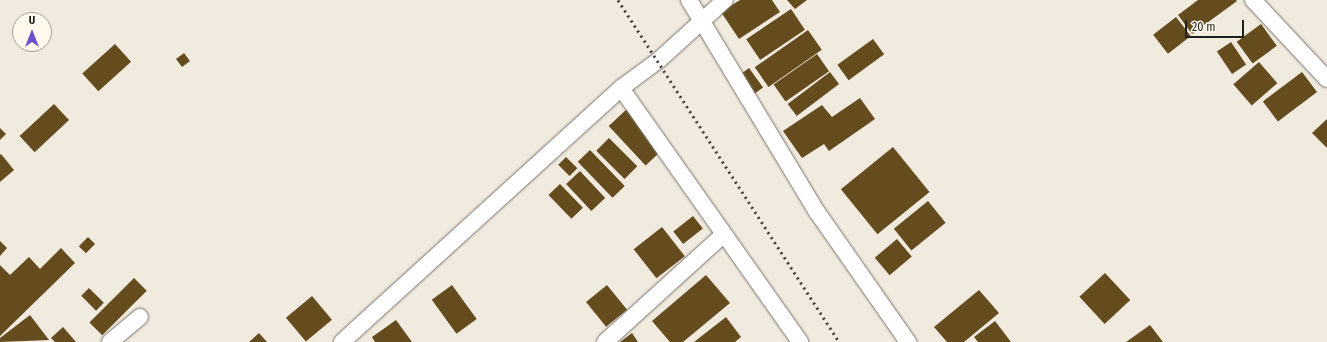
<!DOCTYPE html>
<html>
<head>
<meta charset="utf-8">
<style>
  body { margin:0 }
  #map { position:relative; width:1327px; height:342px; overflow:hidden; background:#f1eadf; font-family:"Fira Sans Condensed",sans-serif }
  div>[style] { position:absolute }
  .building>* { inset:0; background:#644c1e; transform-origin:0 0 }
  .roads { filter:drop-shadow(0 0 1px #797369) drop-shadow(0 0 1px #797369) }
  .street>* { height:16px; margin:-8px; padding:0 8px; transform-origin:8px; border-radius:8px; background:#fff }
  .rail>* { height:3px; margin-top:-1.5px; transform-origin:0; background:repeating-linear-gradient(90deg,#3d3a35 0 2px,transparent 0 6px) }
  span { translate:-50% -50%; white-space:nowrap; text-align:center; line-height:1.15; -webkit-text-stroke:4px #fff8ec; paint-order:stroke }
  .north { position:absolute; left:12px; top:12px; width:40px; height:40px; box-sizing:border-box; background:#fff8ec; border:1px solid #a6a198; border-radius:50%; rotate:0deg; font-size:11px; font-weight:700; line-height:16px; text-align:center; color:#211f1b }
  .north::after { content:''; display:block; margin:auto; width:14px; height:18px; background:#6e4fc8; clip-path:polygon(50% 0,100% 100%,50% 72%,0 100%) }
  .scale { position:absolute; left:1185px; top:20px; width:59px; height:18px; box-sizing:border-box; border:2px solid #211f1b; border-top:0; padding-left:5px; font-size:12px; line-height:14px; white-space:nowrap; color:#211f1b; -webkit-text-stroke:3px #fff8ec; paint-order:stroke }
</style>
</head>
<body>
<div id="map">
  <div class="building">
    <i style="clip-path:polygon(740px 0,772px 0,780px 12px,739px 39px,721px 12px)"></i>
    <i style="clip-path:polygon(787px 0,807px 0,795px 9px)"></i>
    <i style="clip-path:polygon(1198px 0,1236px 0,1237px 1px,1192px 34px,1178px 15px)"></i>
    <i style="left:791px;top:9px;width:25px;height:54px;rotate:56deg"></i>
    <i style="left:1176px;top:17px;width:24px;height:29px;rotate:52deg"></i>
    <i style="left:1261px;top:24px;width:27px;height:30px;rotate:54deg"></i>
    <i style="left:808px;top:30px;width:24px;height:65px;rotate:55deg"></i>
    <i style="left:873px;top:39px;width:19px;height:44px;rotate:54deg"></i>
    <i style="left:1231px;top:42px;width:27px;height:17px;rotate:56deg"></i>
    <i style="left:115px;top:44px;width:24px;height:44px;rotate:48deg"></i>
    <i style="left:184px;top:53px;width:10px;height:10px;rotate:53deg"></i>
    <i style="left:817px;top:54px;width:21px;height:53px;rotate:55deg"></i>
    <i style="left:1259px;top:62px;width:28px;height:34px;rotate:49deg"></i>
    <i style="left:749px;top:68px;width:24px;height:12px;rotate:54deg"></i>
    <i style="left:830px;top:72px;width:15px;height:53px;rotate:53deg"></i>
    <i style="left:1302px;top:72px;width:25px;height:49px;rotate:53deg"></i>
    <i style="clip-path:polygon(860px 98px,875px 119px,829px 151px,824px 144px,802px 158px,783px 131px,822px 105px,832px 117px)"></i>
    <i style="left:54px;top:104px;width:22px;height:47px;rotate:47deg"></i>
    <i style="left:627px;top:109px;width:54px;height:25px;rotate:47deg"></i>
    <i style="clip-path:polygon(1327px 119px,1327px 148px,1312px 133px)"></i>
    <i style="clip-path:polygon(0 128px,6px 134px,0 140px)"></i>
    <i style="left:609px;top:138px;width:40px;height:18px;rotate:45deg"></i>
    <i style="left:893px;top:147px;width:58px;height:67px;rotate:51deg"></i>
    <i style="left:590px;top:150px;width:50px;height:17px;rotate:46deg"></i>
    <i style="clip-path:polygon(1px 154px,14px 170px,0 182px,0 155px)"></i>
    <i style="left:566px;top:157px;width:16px;height:11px;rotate:45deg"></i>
    <i style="left:580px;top:171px;width:37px;height:19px;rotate:47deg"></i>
    <i style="left:560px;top:184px;width:33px;height:16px;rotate:46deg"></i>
    <i style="left:928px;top:201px;width:28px;height:44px;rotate:51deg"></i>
    <i style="left:693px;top:216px;width:16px;height:25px;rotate:52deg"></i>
    <i style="left:662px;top:227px;width:37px;height:36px;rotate:52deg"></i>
    <i style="left:88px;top:237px;width:10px;height:13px;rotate:45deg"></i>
    <i style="left:897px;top:239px;width:23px;height:29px;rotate:50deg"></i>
    <i style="clip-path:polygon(0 241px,7px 248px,0 256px)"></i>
    <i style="clip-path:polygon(61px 248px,75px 263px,0 336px,0 265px,10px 275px,29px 257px,40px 269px)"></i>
    <i style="left:1105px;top:273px;width:37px;height:35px;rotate:47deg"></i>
    <i style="clip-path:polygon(706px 275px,730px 303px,683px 342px,670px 342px,652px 321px)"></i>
    <i style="left:134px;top:278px;width:18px;height:63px;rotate:45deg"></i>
    <i style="left:452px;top:285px;width:42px;height:25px;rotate:54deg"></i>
    <i style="left:607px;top:285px;width:32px;height:27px;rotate:51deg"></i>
    <i style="left:89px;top:288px;width:21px;height:11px;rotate:45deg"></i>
    <i style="clip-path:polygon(979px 290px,999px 313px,964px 342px,947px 342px,934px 327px)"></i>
    <i style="left:312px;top:296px;width:31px;height:34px;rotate:50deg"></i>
    <i style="clip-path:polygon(30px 315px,49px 340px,0 342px,0 338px)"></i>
    <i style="clip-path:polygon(726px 317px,741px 337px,735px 342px,694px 342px)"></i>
    <i style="clip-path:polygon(396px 320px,412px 342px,375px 342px,372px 337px)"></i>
    <i style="clip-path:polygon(995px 321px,1011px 342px,978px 342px,974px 337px)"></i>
    <i style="clip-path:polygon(1150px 325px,1163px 342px,1126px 342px)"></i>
    <i style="clip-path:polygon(63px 327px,76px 342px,55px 342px,51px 338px)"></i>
    <i style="clip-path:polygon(259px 333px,267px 342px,249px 342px)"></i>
    <i style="clip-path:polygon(632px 333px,638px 342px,620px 342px)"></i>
  </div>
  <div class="roads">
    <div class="street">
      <i style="left:689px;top:0;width:248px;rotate:58.9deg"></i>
      <i style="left:817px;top:212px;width:159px;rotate:55deg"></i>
      <i style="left:1253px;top:0;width:108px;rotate:46.9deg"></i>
      <i style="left:621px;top:88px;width:311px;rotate:54.8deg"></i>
      <i style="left:110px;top:342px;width:39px;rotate:-40deg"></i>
      <i style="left:342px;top:342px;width:377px;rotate:-42.3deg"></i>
      <i style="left:621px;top:88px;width:47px;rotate:-36.4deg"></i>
      <i style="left:659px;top:60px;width:89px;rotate:-42.3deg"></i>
      <i style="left:605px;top:342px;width:159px;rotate:-42.2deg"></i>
    </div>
  </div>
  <div class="rail">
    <i style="left:618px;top:0;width:407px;rotate:57.1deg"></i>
  </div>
  <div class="north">U</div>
  <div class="scale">20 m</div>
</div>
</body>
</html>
